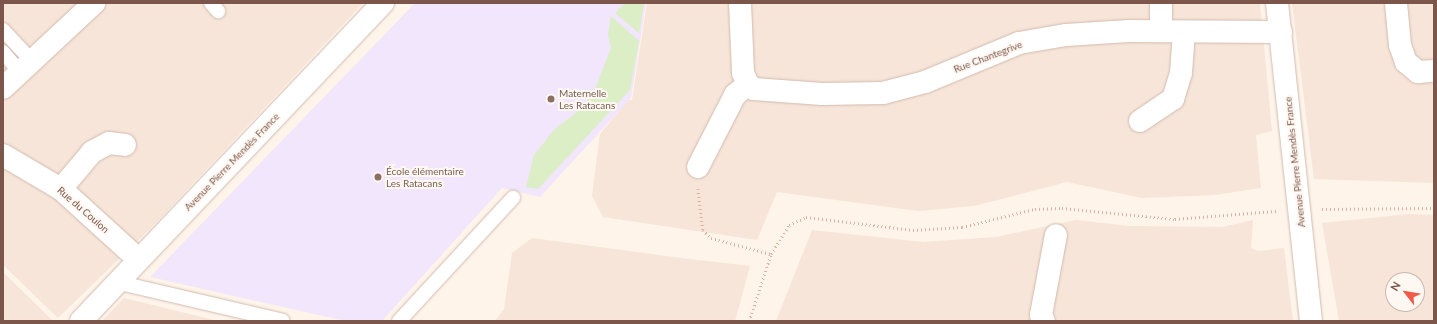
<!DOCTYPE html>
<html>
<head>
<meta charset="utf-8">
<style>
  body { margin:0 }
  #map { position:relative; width:1437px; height:324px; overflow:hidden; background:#fef4ea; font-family:Lato,sans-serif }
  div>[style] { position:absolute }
  .residential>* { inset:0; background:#f6e5d8 }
  .education>* { inset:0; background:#f1e6fb }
  .green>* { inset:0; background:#dbeec6 }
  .path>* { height:2.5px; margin-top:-1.25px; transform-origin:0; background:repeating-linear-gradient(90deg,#dbb2a2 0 1px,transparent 0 4px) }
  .roads { filter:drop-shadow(0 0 1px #d2baae) drop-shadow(0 0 1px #d2baae) }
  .lane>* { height:14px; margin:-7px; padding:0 7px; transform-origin:7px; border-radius:7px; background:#fff }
  .street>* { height:22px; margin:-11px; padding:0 11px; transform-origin:11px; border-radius:11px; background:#fff }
  .dots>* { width:11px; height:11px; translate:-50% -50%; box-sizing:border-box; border:2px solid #fff8f2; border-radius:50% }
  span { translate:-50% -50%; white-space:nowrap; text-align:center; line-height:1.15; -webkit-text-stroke:4px #fff8f2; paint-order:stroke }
  .street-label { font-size:10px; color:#7c564a }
  .education-label { font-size:10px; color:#785e54 }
  .left { translate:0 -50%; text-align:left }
  .frame { position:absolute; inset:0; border:4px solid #7c564a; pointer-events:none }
  .north { position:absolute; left:1385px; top:272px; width:40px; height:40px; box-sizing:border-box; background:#fff8f2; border:1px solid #cbb7af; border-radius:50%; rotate:301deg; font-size:11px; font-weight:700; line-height:16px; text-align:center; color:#7c564a }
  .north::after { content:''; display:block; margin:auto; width:14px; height:18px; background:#ef5b48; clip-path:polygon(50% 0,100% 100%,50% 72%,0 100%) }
</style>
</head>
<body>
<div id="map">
  <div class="residential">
    <i style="clip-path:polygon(3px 3px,363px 3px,153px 226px,58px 318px,3px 265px)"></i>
    <i style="clip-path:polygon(647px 3px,1260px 3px,1272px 131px,1256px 135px,1261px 188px,1215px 195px,1142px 198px,1067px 182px,974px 206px,918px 211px,777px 192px,757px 240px,603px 217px,592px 196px,600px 134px,628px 100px,632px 100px)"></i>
    <i style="clip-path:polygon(1292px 3px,1434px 3px,1434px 183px,1314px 179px)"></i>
    <i style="clip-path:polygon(evenodd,1409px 214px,1434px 215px,1434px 321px,1339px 321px,1322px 223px,1409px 214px,1393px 280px,1417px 280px,1417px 304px,1393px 304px,1393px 280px)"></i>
    <i style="clip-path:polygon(1076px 220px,1129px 226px,1223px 227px,1253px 220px,1251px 248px,1258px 251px,1284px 248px,1293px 321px,776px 321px,812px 230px,923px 242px,996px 237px)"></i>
    <i style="clip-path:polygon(532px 238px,681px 258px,750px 266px,735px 321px,495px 321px,504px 309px,512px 253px)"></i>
    <i style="clip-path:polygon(3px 272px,53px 321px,3px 321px)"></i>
    <i style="clip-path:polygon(124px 298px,218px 321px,102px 321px)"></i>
  </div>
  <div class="education">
    <i style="clip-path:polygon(415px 3px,646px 3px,631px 98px,540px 197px,502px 188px,382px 321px,345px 321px,150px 277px)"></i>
  </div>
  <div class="green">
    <i style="clip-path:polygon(625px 3px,644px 3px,639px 33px,615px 13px)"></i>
    <i style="clip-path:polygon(611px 16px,639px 41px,630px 90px,538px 189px,526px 187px,534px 155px,554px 130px,577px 112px,594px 92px,611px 48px,608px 35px)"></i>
  </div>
  <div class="path">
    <i style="left:698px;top:189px;width:41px;rotate:83deg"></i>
    <i style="left:703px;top:230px;width:11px;rotate:45deg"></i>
    <i style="left:711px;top:238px;width:62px;rotate:14.9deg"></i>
    <i style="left:1322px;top:209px;width:112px;rotate:-0.5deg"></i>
    <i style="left:749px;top:321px;width:71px;rotate:-71.8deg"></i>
    <i style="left:771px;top:254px;width:34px;rotate:-58deg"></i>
    <i style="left:789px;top:225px;width:19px;rotate:-25deg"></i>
    <i style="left:806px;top:217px;width:108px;rotate:6.9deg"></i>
    <i style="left:913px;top:230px;width:49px;rotate:-3.5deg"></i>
    <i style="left:962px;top:227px;width:75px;rotate:-13.9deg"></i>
    <i style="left:1035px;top:209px;width:27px;rotate:-2deg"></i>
    <i style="left:1062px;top:208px;width:114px;rotate:5.6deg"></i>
    <i style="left:1175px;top:219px;width:102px;rotate:-4.5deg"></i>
  </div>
  <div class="roads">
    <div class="lane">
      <i style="left:211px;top:3px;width:11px;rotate:49deg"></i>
      <i style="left:3px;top:30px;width:42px;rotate:46.9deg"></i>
      <i style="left:3px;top:52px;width:26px;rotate:50deg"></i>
      <i style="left:116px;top:282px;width:171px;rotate:13.1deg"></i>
      <i style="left:399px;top:321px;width:168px;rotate:-47.2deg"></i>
    </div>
    <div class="street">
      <i style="left:740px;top:3px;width:70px;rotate:87.5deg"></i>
      <i style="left:743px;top:73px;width:12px;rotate:66deg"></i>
      <i style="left:748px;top:84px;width:8px;rotate:40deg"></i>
      <i style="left:754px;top:89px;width:68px;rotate:4.2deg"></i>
      <i style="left:822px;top:94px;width:61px;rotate:-0.9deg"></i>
      <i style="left:883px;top:93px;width:43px;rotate:-14.7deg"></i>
      <i style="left:925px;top:82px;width:102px;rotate:-22.5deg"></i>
      <i style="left:1019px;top:43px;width:48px;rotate:-9.7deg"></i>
      <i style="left:1066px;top:35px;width:63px;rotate:-3.6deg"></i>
      <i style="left:1129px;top:31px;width:152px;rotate:0.4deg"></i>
      <i style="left:1277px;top:3px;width:320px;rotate:83.9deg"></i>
      <i style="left:1396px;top:3px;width:42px;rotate:84.6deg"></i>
      <i style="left:1400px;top:45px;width:18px;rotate:71deg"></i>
      <i style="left:1406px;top:62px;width:16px;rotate:40deg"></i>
      <i style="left:1418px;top:72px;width:16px;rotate:-4deg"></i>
      <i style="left:1161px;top:31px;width:28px;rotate:-90deg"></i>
      <i style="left:3px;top:88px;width:125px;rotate:-43deg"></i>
      <i style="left:1140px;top:121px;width:40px;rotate:-34deg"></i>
      <i style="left:1173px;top:99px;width:27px;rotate:-73deg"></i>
      <i style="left:1181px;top:73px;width:41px;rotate:-85.8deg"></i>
      <i style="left:3px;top:155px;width:67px;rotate:30.4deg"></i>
      <i style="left:61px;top:189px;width:104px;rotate:42.3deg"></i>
      <i style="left:698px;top:167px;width:81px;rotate:-62.8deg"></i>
      <i style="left:735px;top:95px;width:17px;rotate:-40deg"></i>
      <i style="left:61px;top:189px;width:48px;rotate:-50deg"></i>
      <i style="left:92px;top:152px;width:19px;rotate:-28deg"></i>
      <i style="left:109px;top:143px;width:16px;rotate:7deg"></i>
      <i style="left:81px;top:321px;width:439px;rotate:-46.5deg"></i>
      <i style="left:1044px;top:321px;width:7px;rotate:-117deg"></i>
      <i style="left:1041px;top:315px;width:81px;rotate:-79.4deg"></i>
    </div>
  </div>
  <div class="dots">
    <i style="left:551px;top:99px;background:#8d6e63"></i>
    <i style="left:378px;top:177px;background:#8d6e63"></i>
  </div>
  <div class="street-label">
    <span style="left:988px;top:57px;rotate:-21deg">Rue Chantegrive</span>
    <span style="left:232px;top:162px;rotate:-46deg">Avenue Pierre Mendès France</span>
    <span style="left:1295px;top:162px;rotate:-96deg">Avenue Pierre Mendès France</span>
    <span style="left:83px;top:210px;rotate:41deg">Rue du Coulon</span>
  </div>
  <div class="education-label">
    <span class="left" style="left:559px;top:99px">Maternelle<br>Les Ratacans</span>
    <span class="left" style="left:386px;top:177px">École élémentaire<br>Les Ratacans</span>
  </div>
  <div class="frame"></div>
  <div class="north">N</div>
</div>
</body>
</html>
